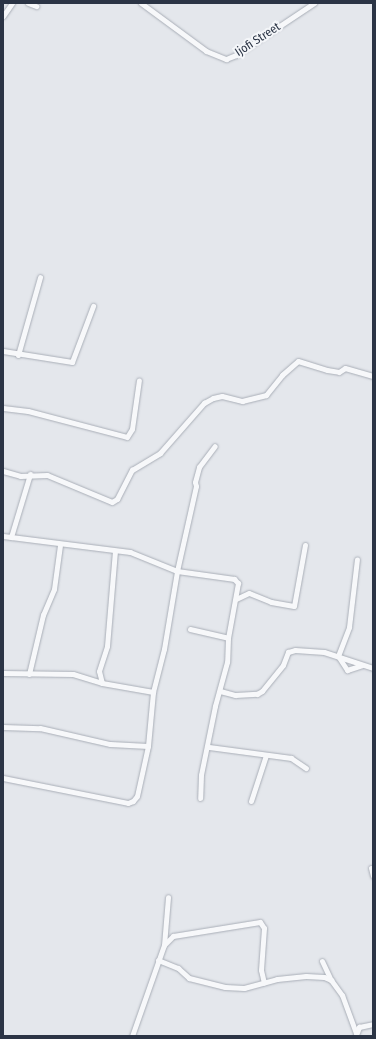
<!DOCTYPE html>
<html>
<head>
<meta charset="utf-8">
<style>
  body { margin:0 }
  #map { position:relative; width:376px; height:1039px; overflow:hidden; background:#e4e7ec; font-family:"Fira Sans Condensed",sans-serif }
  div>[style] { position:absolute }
  .roads { filter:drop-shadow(0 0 1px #a9aeb7) drop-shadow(0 0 1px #a9aeb7) }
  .minor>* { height:5px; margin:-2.5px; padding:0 2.5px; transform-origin:2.5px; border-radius:2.5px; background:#f7f8fa }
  span { translate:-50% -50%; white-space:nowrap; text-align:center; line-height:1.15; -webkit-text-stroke:4px #f4f6f9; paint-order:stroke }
  .street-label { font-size:12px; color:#2b3445 }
  .frame { position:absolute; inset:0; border:4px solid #2b3445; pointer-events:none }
</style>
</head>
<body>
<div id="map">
  <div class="roads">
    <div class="minor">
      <i style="left:28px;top:3px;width:9px;rotate:21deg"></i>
      <i style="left:141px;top:3px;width:81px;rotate:36.4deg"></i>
      <i style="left:206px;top:51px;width:22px;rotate:22deg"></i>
      <i style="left:226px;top:59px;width:11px;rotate:-22deg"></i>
      <i style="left:236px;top:55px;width:94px;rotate:-33.7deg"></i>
      <i style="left:3px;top:16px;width:16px;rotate:-55deg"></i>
      <i style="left:3px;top:351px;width:70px;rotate:9.1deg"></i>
      <i style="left:72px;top:362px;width:60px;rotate:-69.4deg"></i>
      <i style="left:18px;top:355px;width:81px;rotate:-74.2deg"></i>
      <i style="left:3px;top:408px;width:25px;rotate:7deg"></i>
      <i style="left:28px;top:411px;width:102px;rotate:14.7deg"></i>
      <i style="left:127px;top:437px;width:9px;rotate:-58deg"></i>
      <i style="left:132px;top:429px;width:49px;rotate:-81.9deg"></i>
      <i style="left:3px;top:471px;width:18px;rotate:16deg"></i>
      <i style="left:20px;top:476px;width:27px;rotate:-2deg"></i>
      <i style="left:47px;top:475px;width:70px;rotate:22.6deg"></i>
      <i style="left:112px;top:502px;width:6px;rotate:-31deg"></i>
      <i style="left:117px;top:499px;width:33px;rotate:-63deg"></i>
      <i style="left:132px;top:470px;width:33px;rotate:-31deg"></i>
      <i style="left:160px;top:453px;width:67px;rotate:-48.7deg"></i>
      <i style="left:204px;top:403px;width:10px;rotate:-29deg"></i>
      <i style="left:213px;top:398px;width:9px;rotate:-13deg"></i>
      <i style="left:222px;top:396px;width:21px;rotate:14deg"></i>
      <i style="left:242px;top:401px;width:25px;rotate:-14deg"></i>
      <i style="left:266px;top:395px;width:26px;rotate:-51deg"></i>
      <i style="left:282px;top:375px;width:21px;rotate:-41deg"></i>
      <i style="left:298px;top:361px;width:30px;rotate:17deg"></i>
      <i style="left:327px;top:370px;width:12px;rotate:9deg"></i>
      <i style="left:339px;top:372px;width:7px;rotate:-34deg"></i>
      <i style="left:345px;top:368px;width:29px;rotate:16deg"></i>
      <i style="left:3px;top:536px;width:128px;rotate:7.2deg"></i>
      <i style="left:130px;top:552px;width:51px;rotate:22deg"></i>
      <i style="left:177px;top:571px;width:58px;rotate:8deg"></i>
      <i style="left:234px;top:579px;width:6px;rotate:45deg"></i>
      <i style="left:238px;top:583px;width:56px;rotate:100.3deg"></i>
      <i style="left:228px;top:638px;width:24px;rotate:92deg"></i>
      <i style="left:227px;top:662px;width:46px;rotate:105.3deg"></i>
      <i style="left:215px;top:706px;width:70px;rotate:101.5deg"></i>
      <i style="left:201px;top:775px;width:23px;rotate:92deg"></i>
      <i style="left:11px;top:537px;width:66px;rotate:-73.2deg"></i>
      <i style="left:236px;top:599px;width:14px;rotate:-25deg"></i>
      <i style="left:249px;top:593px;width:24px;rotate:22deg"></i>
      <i style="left:271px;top:602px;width:23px;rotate:10deg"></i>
      <i style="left:294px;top:606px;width:62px;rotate:-79.8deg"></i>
      <i style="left:190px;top:629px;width:39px;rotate:13deg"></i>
      <i style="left:338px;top:656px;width:31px;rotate:-69deg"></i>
      <i style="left:349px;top:627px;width:68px;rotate:-83.3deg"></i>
      <i style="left:338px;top:656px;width:17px;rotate:57deg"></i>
      <i style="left:347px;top:670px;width:16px;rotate:-18deg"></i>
      <i style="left:3px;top:673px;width:70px;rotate:0.8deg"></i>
      <i style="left:73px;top:674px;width:30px;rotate:17deg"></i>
      <i style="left:102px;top:683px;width:52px;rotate:10deg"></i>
      <i style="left:29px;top:674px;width:61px;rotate:-76.7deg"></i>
      <i style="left:43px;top:615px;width:28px;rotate:-67deg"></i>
      <i style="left:54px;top:589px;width:44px;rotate:-82.2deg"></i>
      <i style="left:102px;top:683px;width:12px;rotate:-104deg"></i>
      <i style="left:99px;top:671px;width:26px;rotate:-72deg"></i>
      <i style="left:107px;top:646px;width:95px;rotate:-85.2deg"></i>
      <i style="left:220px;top:691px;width:16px;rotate:15deg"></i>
      <i style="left:235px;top:695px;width:22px;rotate:-3deg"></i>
      <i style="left:257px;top:694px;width:6px;rotate:-31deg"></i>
      <i style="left:262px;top:691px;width:33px;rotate:-51deg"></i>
      <i style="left:283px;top:665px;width:14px;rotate:-69deg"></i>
      <i style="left:288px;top:652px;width:7px;rotate:-16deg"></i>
      <i style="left:295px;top:650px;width:29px;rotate:4deg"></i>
      <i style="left:324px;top:652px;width:52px;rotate:18.1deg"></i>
      <i style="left:3px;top:727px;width:37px;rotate:2deg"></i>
      <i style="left:40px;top:728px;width:72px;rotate:12.9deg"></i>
      <i style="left:110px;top:744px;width:38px;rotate:3deg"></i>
      <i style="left:209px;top:747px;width:83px;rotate:7.6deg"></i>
      <i style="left:291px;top:758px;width:18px;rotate:34deg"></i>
      <i style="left:3px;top:778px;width:127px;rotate:11.3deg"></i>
      <i style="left:128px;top:803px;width:5px;rotate:-22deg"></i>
      <i style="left:133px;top:801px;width:6px;rotate:-51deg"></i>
      <i style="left:137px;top:796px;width:51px;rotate:-77.6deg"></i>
      <i style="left:148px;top:746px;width:54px;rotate:-84.7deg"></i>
      <i style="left:153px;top:692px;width:44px;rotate:-75.7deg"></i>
      <i style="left:164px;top:649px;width:79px;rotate:-80.5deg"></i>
      <i style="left:177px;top:571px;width:87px;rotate:-77.4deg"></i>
      <i style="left:196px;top:486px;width:4px;rotate:-104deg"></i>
      <i style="left:195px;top:482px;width:16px;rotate:-75deg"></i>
      <i style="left:199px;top:467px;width:26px;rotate:-53deg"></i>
      <i style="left:251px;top:801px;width:48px;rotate:-71.9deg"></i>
      <i style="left:371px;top:868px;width:8px;rotate:76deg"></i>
      <i style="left:164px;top:945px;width:13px;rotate:-45deg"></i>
      <i style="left:173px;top:936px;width:88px;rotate:-9.1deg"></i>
      <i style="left:260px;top:922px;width:7px;rotate:56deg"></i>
      <i style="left:264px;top:928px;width:42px;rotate:94.1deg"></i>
      <i style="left:261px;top:970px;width:13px;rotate:77deg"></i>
      <i style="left:158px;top:960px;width:22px;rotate:22deg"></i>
      <i style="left:178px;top:968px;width:15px;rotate:42deg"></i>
      <i style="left:189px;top:978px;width:37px;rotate:14deg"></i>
      <i style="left:225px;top:987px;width:19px;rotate:3deg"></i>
      <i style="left:244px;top:988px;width:34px;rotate:-15deg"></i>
      <i style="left:277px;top:979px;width:29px;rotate:-6deg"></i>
      <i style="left:306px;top:976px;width:18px;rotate:3deg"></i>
      <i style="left:324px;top:977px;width:8px;rotate:23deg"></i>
      <i style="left:331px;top:980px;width:19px;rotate:54deg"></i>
      <i style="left:342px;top:995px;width:40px;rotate:69.8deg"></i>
      <i style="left:322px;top:961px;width:21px;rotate:65deg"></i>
      <i style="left:356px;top:1035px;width:9px;rotate:-69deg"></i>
      <i style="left:359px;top:1027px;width:14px;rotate:-12deg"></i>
      <i style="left:132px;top:1036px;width:96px;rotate:-70.6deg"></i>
      <i style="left:164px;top:945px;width:48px;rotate:-85.2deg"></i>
    </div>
  </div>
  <div class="street-label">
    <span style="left:258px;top:40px;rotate:-33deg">Ijofi Street</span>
  </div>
  <div class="frame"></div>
</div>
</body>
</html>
